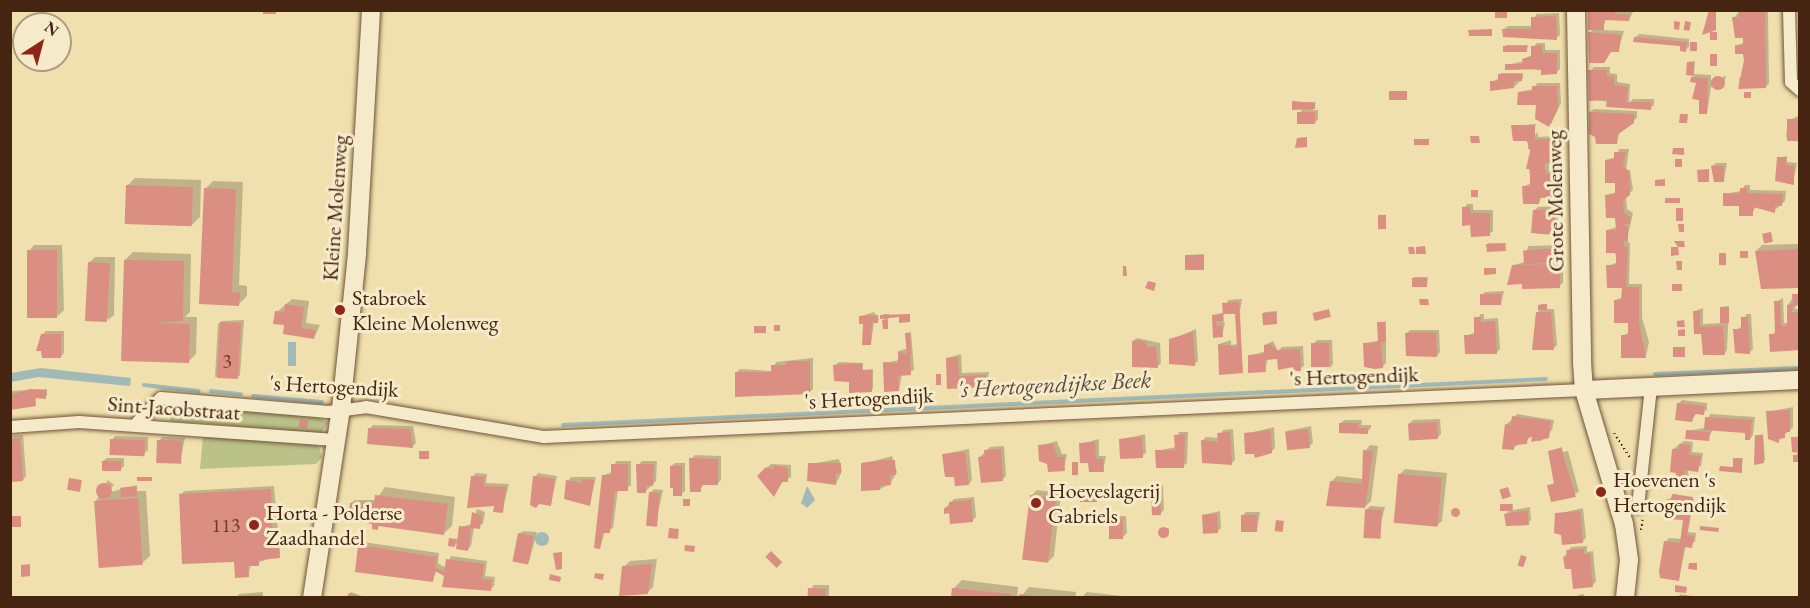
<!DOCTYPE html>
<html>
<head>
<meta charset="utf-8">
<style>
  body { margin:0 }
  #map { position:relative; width:1810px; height:608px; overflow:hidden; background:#f0e0ad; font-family:"EB Garamond",serif }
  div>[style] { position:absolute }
  .green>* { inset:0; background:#bbc289 }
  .water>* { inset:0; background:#a1bab7; transform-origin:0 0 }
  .round { border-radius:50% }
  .shadow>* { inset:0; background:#0003 }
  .stream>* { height:4px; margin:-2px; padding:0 2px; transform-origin:2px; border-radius:2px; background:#a1bab7 }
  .building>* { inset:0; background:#db8e82; transform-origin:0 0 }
  .path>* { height:2px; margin-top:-1px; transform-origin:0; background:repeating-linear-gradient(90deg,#452411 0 1.5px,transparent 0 4.5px) }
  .roads { filter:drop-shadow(0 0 2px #705338) drop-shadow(0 0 2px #705338) }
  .street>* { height:12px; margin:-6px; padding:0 6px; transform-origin:6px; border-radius:6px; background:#f5ebca }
  .secondary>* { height:18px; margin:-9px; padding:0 9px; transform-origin:9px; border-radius:9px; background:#f5ebca }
  .dots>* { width:16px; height:16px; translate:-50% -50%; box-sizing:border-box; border:3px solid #f5ebca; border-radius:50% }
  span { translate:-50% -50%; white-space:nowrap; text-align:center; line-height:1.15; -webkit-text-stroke:6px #f5ebca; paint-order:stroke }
  .number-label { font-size:20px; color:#6a3e2d }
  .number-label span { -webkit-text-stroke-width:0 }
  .street-label { font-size:22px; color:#452411 }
  .poi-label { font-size:22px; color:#452411 }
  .left { translate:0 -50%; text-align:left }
  .water-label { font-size:24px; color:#5c4a3a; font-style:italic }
  .frame { position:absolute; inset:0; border:12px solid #452411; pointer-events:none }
  .north { position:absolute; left:12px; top:12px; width:60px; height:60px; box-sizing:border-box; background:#f5ebca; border:2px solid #af9b80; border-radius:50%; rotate:36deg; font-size:16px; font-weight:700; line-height:24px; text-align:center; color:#452411 }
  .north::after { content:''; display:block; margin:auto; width:21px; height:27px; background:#8f2418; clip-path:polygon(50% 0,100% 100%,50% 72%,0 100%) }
</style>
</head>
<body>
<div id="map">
  <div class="green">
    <i style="clip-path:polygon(171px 404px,317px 417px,329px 423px,321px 433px,170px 421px)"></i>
    <i style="clip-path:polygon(203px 436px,312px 443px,319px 447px,322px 457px,316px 464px,200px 469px)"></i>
  </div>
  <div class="water">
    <i style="left:288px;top:342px;width:8px;height:24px"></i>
    <i style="clip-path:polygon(41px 368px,131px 378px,130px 386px,38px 377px,11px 382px,11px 373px)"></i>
    <i style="clip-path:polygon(807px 486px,815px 500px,807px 508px,801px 503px)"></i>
    <i class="round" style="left:535px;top:532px;width:14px;height:14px"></i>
  </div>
  <div class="shadow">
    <i style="clip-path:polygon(1589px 10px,1633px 12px,1629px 20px,1607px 18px,1602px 30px,1624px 31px,1618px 51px,1589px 33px,1594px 29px)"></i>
    <i style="clip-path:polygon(1740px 10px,1768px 10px,1769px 83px,1766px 87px,1740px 87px,1739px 78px,1745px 76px,1744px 52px,1736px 46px,1745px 42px,1734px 18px)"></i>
    <i style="clip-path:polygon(1559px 13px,1560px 35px,1556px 38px,1504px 29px,1508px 26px,1533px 26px,1536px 14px)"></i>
    <i style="clip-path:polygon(1639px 34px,1689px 39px,1689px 47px,1685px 50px,1682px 45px,1635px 38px)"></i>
    <i style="clip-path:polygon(1536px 43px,1545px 43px,1545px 50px,1560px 50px,1560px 69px,1556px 73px,1507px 65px,1524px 61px,1533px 54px)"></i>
    <i style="clip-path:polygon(1528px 45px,1527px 51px,1505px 47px,1506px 45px)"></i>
    <i style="clip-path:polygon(1695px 61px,1694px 74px,1711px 75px,1711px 80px,1726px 76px,1723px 88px,1711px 87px,1707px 113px,1698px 81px,1692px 78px,1695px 75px,1688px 74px,1688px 62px)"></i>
    <i style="clip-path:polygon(1594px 67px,1610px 67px,1610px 73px,1617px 74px,1617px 82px,1630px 84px,1629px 103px,1633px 99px,1654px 99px,1654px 105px,1650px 109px,1590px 99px,1590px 71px)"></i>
    <i style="clip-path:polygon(1501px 73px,1523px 73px,1523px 78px,1514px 87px,1491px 82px,1500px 78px)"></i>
    <i style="clip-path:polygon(1537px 83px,1560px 83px,1561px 103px,1551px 124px,1545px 125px,1538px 103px,1519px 92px,1534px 89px)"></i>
    <i style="clip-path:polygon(1293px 102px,1316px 102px,1313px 110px,1318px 110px,1318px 119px,1315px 123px,1298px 114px,1304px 108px)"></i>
    <i style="clip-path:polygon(1594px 109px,1637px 111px,1637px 118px,1620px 131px,1617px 143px,1590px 112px)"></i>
    <i style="clip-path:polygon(1800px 115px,1800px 140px,1786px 137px,1788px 121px)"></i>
    <i style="clip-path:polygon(1536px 124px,1531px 139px,1538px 132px,1538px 137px,1558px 136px,1558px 157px,1549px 164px,1549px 171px,1558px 171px,1559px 192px,1542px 196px,1539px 203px,1523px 187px,1531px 183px,1528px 162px,1533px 149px,1528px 149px,1528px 142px,1513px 126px)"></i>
    <i style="clip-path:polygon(1619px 149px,1629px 149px,1626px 170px,1630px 170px,1633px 190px,1626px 196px,1627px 209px,1633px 213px,1627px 240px,1630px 244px,1629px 284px,1642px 284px,1642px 318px,1649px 342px,1646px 356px,1623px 357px,1622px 336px,1630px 332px,1630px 321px,1615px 300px,1623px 297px,1624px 287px,1608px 266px,1618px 262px,1607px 230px,1617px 227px,1617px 217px,1607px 195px,1616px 192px,1616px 181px,1606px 160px,1616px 157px)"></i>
    <i style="clip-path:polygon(1787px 156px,1787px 162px,1797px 163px,1793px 183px,1778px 158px)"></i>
    <i style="clip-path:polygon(1716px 163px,1727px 163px,1724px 180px,1712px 166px)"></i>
    <i style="clip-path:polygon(135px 178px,201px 180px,200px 217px,192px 225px,127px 186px)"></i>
    <i style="clip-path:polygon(213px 181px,243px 182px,239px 285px,247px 286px,247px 296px,239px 304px,201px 303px,205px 189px)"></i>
    <i style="clip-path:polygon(1745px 185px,1750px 185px,1750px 190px,1786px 191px,1785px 201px,1774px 211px,1756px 206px,1752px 214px,1724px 194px,1741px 191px)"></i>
    <i style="clip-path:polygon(1467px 204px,1473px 204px,1473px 210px,1493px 210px,1493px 231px,1489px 234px,1472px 223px,1464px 208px)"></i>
    <i style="clip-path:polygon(1559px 206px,1556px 229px,1553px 233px,1534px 211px,1538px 207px)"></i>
    <i style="clip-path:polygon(1506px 243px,1505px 249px,1488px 244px,1489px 243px)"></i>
    <i style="clip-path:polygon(1800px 244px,1800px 287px,1756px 251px,1762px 245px)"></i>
    <i style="clip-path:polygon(34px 245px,62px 245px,64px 310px,58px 316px,29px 251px)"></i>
    <i style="clip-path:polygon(1562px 245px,1563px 256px,1558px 261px,1563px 261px,1563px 283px,1559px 286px,1523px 282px,1514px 265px,1525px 262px,1528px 246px)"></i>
    <i style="clip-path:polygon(133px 252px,191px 254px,190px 312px,185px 317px,197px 317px,196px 354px,188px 362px,122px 360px,125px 260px)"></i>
    <i style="clip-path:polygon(1204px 254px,1203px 269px,1186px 256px,1187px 255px)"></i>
    <i style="clip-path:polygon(95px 257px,115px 257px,114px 315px,108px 320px,89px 263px)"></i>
    <i style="clip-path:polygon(1428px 277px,1427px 286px,1413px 278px,1415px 277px)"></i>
    <i style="clip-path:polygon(1504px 291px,1501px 304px,1481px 296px,1485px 292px)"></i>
    <i style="clip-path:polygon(1795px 294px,1800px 294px,1795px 309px,1800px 309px,1800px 349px,1771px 335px,1777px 331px,1776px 302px,1783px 298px,1784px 323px,1789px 323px,1788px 305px)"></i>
    <i style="clip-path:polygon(292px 299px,309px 301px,306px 323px,320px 325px,314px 338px,286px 324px,277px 312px)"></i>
    <i style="clip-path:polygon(1242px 299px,1240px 311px,1242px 372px,1219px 344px,1231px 340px,1231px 345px,1238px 344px,1237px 312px,1226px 313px,1219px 320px,1225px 322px,1222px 336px,1215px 336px,1213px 315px,1225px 312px,1228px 300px)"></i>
    <i style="clip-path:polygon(1541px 304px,1545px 304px,1545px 309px,1554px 309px,1557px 345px,1554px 348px,1538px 313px)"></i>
    <i style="clip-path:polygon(1729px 306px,1727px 350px,1724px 354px,1702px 333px,1695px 333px,1695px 311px,1703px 308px,1703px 324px,1722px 323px,1721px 307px)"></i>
    <i style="clip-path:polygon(1277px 311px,1277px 322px,1263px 313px,1265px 312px)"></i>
    <i style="clip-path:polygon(874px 312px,879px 320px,874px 322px,871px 343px,861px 316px)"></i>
    <i style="clip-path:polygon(883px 314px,889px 314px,887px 327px,884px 327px)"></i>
    <i style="clip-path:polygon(1480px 314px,1484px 314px,1484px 319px,1498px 318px,1500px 349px,1496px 353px,1466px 336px,1476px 332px)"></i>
    <i style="clip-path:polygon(1746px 314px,1751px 314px,1753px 349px,1750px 352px,1735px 330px,1743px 326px)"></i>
    <i style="clip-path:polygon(244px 320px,240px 375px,237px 378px,215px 377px,218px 324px,222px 321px)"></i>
    <i style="clip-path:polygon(1386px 321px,1386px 363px,1382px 367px,1365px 344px,1380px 340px,1379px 323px)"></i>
    <i style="clip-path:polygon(1196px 329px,1198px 361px,1194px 365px,1170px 340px)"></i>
    <i style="clip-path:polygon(1410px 330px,1439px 330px,1440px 352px,1437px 356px,1406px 334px)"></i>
    <i style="clip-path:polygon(46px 331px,64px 331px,64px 353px,61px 357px,42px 335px)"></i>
    <i style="clip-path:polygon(911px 332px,914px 370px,902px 374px,899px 390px,885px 363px,899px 360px,899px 351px,908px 348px,906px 333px)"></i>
    <i style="clip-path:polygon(1137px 338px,1160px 343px,1161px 363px,1157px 367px,1133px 341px)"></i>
    <i style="clip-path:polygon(1317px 340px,1332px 340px,1333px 364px,1330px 368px,1313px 344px)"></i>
    <i style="clip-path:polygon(1273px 341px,1278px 351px,1282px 347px,1303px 346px,1304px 366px,1300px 369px,1279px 358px,1268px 358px,1265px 370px,1249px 356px,1266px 351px,1265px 345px)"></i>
    <i style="clip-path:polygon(961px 354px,962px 373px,989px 372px,986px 386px,949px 388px,947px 358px)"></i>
    <i style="clip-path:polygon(813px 358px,813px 389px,810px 392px,736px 373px,740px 369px,772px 371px,776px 362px)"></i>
    <i style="clip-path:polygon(839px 362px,863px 363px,863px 370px,873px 369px,873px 389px,850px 381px,835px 365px)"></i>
    <i style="clip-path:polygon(47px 389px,47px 396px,36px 397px,35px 404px,10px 408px,10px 391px)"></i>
    <i style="clip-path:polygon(1682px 400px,1707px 403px,1707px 410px,1697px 413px,1691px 420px,1678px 404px)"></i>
    <i style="clip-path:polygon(1793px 407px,1793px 427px,1778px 441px,1768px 412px)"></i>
    <i style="clip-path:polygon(1517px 414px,1554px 420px,1552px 430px,1541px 441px,1533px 441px,1533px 436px,1513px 448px,1506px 425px)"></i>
    <i style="clip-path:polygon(1710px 414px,1755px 417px,1753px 435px,1750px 439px,1747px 432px,1713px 429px,1708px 439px,1687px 431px,1704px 428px)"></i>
    <i style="clip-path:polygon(1440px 419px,1441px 434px,1437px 438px,1409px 424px,1413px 420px)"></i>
    <i style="clip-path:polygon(1344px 420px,1362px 420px,1361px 425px,1371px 425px,1371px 428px,1367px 432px,1341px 423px)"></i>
    <i style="clip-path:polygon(373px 425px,413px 426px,416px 443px,412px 447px,369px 429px)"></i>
    <i style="clip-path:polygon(1311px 426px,1313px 443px,1309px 446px,1287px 431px)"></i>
    <i style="clip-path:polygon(1274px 427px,1275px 448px,1271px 452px,1246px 434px)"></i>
    <i style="clip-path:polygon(1233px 429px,1235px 460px,1231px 464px,1202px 441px,1206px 437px,1219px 438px,1223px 430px)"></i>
    <i style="clip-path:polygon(1179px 432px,1188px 432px,1187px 463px,1183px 466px,1156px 451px,1176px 447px)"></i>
    <i style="clip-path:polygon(1145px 434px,1146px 453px,1142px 456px,1120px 440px)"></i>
    <i style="clip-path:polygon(1763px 434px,1765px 460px,1763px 462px,1757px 436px)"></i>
    <i style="clip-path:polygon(23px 435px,26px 476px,23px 480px,11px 472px,10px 436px)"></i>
    <i style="clip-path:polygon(115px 436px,148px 437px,148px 450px,144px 454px,112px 440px)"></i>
    <i style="clip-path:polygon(1799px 436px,1800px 462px,1794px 461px,1798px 451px,1793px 438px)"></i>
    <i style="clip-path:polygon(162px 437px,185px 438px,180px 462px,159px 441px)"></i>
    <i style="clip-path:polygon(1099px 439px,1099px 456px,1106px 456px,1103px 471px,1090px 461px,1080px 444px)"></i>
    <i style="clip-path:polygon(1057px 441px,1062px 454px,1067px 454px,1064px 469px,1049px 463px,1039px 446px)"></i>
    <i style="clip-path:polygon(1684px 441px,1693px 442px,1692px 452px,1703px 453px,1701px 466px,1688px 469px,1689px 483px,1686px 486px,1677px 472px,1673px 449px)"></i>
    <i style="clip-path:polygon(1370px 445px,1378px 446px,1371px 501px,1365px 507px,1331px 482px,1337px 476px,1363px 479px,1365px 451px)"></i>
    <i style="clip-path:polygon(1004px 446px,1006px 476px,1003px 479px,980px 457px,990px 447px)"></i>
    <i style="clip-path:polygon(1562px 447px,1563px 452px,1568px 451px,1579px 492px,1553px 500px,1549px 486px,1555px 482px,1550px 451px)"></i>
    <i style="clip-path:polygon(969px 449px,972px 480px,969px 484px,956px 475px,944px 454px)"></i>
    <i style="clip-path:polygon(695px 455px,721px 456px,721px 480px,717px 484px,704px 484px,700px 490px,691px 459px)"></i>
    <i style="clip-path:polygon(892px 456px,897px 472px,890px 484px,880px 489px,863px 464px)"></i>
    <i style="clip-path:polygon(107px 458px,124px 458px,124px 466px,120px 470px,103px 461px)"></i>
    <i style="clip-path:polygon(1736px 458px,1743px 458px,1741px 472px,1721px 467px,1734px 467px)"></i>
    <i style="clip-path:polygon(839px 459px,842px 471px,836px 484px,810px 464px)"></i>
    <i style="clip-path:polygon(616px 461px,631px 461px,631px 486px,618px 489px,613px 528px,605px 531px,600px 548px,604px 475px,612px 472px)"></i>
    <i style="clip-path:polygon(642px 461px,657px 461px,656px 481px,645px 492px,638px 465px)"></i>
    <i style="clip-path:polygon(675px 463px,685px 463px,685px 491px,681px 494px,671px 466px)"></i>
    <i style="clip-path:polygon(771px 464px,791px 465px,791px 477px,783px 481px,774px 495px,759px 476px)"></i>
    <i style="clip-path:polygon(1405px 469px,1447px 473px,1442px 521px,1436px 526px,1400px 474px)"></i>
    <i style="clip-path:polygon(476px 473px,487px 474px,486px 483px,509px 484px,502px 512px,473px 476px)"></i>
    <i style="clip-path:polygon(538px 473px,557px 476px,551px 504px,535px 477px)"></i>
    <i style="clip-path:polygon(571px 477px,596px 477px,590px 504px,568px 481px)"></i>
    <i style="clip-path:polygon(108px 480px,114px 485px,107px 493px,137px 485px,137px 491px,146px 491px,150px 556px,142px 563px,96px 501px)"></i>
    <i style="clip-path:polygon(1163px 485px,1164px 510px,1160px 514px,1153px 489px)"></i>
    <i style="clip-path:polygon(274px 486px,280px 555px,251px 565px,248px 576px,181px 494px,185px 491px)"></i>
    <i style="clip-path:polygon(385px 487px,455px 497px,452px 526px,444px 533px,381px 525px,377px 528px,374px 520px,351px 503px,355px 500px,376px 500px)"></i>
    <i style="clip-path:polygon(654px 489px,663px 490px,655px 526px,650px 493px)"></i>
    <i style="clip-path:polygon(1037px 490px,1061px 493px,1054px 556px,1048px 562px,1031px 496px)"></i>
    <i style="clip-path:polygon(1675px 494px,1694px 499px,1688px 532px,1696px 533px,1695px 542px,1686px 545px,1679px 579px,1666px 541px,1669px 538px,1682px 539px,1685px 519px,1668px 500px)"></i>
    <i style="clip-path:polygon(974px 497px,976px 517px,973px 520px,945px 508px,954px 499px)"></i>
    <i style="clip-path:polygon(1513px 504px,1513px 510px,1530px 507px,1531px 520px,1528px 523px,1506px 514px,1511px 509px,1501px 506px)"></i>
    <i style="clip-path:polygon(1370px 506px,1385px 507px,1377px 538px,1367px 509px)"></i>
    <i style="clip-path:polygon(1583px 508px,1586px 538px,1582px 542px,1557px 514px)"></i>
    <i style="clip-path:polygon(477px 509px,485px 512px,483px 524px,474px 527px,471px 546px,468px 549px,459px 541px,454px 546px,450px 539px,459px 539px,461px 527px,472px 524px)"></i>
    <i style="clip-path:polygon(1454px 509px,1459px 509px,1456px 515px,1452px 513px)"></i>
    <i style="clip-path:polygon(1220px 511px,1221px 528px,1217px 532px,1203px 515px)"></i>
    <i style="clip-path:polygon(1246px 512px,1260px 512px,1257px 530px,1242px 516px)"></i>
    <i style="clip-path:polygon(1114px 516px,1126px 516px,1127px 533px,1123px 537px,1111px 520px)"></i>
    <i style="clip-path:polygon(1169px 528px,1169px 535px,1160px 535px,1161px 529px)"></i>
    <i style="clip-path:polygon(523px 531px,537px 532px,529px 562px,519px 534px)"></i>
    <i style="clip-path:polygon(363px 542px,439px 553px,438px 563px,446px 568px,451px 556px,487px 561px,485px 576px,495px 577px,494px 586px,490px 590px,437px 570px,432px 581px,360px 545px)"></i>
    <i style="clip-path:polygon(1587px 546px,1587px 552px,1593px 551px,1596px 582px,1592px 585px,1564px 557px,1571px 547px)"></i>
    <i style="clip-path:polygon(657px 559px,653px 587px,647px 593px,624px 567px,630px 561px)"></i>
    <i style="clip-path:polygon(962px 580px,1018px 587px,1017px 598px,953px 598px,954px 588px)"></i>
    <i style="clip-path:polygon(813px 585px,829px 585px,829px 598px,810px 598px)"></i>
    <i style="clip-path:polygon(1029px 587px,1076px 592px,1075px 598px,1020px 598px)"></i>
    <i style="clip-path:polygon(263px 592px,263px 598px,236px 598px,239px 594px)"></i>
    <i style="clip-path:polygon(351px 592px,362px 596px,361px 598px,348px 598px)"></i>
    <i style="clip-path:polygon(1087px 592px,1139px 598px,1081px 598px)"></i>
    <i style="clip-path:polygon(1584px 594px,1585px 598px,1577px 598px,1578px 595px)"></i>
    <i style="clip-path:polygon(1680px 594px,1698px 597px,1698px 598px,1678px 598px)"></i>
  </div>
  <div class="stream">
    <i style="left:1655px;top:374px;width:145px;rotate:-2.4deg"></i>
    <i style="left:144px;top:385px;width:55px;rotate:6.2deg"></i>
    <i style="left:211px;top:391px;width:30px;rotate:6deg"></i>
    <i style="left:253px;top:396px;width:69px;rotate:5deg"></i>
    <i style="left:563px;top:425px;width:984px;rotate:-2.68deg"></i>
  </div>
  <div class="building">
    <i style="left:263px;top:10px;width:13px;height:4px"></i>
    <i style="clip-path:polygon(1588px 10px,1615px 10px,1615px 14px,1630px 15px,1629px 21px,1604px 20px,1604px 30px,1588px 30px)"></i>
    <i style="clip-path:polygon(1709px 10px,1716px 10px,1716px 30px,1702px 35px)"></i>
    <i style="clip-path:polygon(1739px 10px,1765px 10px,1766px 88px,1738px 89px,1744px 60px,1743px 54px,1735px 54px,1735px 45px,1743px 45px,1743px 38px,1735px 38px,1732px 17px,1739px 17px)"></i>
    <i style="left:1495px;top:12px;width:12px;height:6px"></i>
    <i style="clip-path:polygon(1556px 16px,1557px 40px,1503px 37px,1502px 29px,1531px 29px,1531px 17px)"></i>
    <i style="clip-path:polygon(1674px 21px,1680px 22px,1679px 30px,1674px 29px)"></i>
    <i style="left:1685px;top:21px;width:6px;height:9px;rotate:9deg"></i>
    <i style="clip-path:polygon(1492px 29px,1492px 36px,1469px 36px,1468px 30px)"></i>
    <i style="clip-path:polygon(1588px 32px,1621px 35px,1619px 52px,1611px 52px,1604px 63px,1589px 63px)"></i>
    <i style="left:1710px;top:32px;width:7px;height:8px"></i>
    <i style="clip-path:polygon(1634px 37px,1687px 42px,1686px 52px,1680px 51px,1680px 46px,1633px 42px)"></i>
    <i style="left:1690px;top:42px;width:7px;height:9px"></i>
    <i style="clip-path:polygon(1542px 45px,1542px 53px,1557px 53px,1557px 74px,1541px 75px,1541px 69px,1505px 70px,1505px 64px,1523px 64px,1522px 59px,1531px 56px,1531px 46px)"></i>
    <i style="left:1503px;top:46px;width:24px;height:6px"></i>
    <i style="left:1710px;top:54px;width:7px;height:12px"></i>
    <i style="clip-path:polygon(1687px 62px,1694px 62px,1694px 76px,1686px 75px)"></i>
    <i style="clip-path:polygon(1588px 70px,1607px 70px,1607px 76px,1614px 77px,1614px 85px,1628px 87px,1626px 102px,1651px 102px,1651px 110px,1606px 107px,1607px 100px,1589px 101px)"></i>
    <i style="clip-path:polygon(1498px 74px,1522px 74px,1522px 81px,1514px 81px,1514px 88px,1490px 91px,1490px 81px,1498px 81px)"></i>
    <i class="round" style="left:1711px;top:76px;width:14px;height:14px"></i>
    <i style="clip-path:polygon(1691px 77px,1708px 78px,1707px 114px,1699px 114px,1699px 100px,1692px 99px,1696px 83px,1690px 82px)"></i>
    <i style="clip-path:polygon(1532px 86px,1557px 86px,1558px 108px,1549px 127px,1535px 119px,1536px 105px,1517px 105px,1518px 92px,1532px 91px)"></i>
    <i style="left:1407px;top:91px;width:9px;height:18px;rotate:90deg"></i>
    <i style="left:1744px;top:92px;width:7px;height:6px"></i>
    <i style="clip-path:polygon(1292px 101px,1315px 103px,1315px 109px,1292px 110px)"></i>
    <i style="left:1315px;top:112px;width:12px;height:18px;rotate:90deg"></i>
    <i style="clip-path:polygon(1589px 112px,1634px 114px,1634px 123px,1617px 135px,1617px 144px,1596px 144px,1595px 137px,1589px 134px)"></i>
    <i style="clip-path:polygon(1680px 114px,1688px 114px,1687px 123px,1679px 123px)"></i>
    <i style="left:1800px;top:119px;width:22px;height:13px;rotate:90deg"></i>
    <i style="clip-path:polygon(1511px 125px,1535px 125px,1535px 139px,1555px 139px,1555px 163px,1545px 163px,1545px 168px,1546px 174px,1555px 174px,1556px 197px,1539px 198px,1539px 204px,1523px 204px,1522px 186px,1530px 186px,1530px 169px,1526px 169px,1530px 151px,1527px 141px,1513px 141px)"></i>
    <i style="clip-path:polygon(1470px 136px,1479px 136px,1480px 143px,1471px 143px)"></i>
    <i style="clip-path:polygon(1307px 137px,1307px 147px,1295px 148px,1297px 138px)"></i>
    <i style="left:1414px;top:139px;width:15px;height:6px"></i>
    <i style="clip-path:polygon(1673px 148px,1684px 148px,1684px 155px,1672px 154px)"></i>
    <i style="clip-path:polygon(1614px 152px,1626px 152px,1623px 166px,1629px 171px,1630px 195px,1623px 200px,1624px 213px,1630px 217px,1630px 224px,1623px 224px,1628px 226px,1628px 241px,1624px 241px,1624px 247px,1628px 247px,1626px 287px,1639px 287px,1639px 322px,1646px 358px,1621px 358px,1621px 335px,1628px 335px,1628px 323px,1614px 323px,1614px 300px,1621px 300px,1622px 288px,1607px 288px,1606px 265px,1616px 265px,1616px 253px,1606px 253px,1606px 230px,1616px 230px,1615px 218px,1606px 218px,1605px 195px,1615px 194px,1615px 183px,1605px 183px,1605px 160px,1614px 159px)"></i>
    <i style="clip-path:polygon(1777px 157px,1786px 157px,1786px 165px,1794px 166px,1794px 185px,1775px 181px)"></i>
    <i style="left:1675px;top:159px;width:7px;height:8px"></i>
    <i style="clip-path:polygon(1711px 166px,1724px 166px,1724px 182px,1714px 182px)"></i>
    <i style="clip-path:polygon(1709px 169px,1709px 182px,1698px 182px,1697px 170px)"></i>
    <i style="clip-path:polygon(1665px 179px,1665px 186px,1655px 186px,1655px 180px)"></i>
    <i style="left:126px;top:185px;width:67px;height:39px;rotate:2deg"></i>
    <i style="clip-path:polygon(204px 188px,236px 189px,232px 292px,240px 293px,239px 306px,199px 304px)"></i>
    <i style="clip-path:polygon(1740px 188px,1747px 188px,1747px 193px,1783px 194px,1782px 206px,1775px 206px,1775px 213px,1753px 207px,1753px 216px,1739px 216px,1739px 206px,1723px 206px,1723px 193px,1740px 194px)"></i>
    <i style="left:1471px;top:190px;width:7px;height:7px"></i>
    <i style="left:1680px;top:198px;width:5px;height:15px;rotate:90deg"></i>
    <i style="clip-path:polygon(1462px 207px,1470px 207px,1470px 213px,1490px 213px,1490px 236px,1471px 237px,1470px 225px,1462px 226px)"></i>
    <i style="left:1683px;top:208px;width:13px;height:7px;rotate:90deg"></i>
    <i style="clip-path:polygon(1556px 209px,1553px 235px,1531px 233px,1533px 210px)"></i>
    <i style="left:1378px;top:215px;width:8px;height:14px"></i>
    <i style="clip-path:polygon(1678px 224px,1684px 224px,1684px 232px,1679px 232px)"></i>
    <i style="left:1771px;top:232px;width:10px;height:9px;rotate:79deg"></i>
    <i style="clip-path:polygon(1674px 241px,1684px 241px,1685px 247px,1678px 247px,1679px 255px,1671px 256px,1671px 247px,1678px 247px)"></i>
    <i style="clip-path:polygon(1486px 244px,1505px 244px,1506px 251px,1487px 252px)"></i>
    <i style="clip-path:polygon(1425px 246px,1426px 254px,1416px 254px,1416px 247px)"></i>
    <i style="clip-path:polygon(1408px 247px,1414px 247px,1415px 254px,1409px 254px)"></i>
    <i style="left:1559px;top:248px;width:14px;height:36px;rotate:86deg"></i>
    <i style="clip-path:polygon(1800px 249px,1800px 288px,1761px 289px,1755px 251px)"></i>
    <i style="left:27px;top:250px;width:30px;height:68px"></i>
    <i style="left:1740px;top:251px;width:8px;height:7px"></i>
    <i style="left:1719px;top:253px;width:7px;height:12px"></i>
    <i style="left:1204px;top:255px;width:15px;height:19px;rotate:90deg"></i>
    <i style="clip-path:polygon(124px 260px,184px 261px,183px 321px,154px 323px,190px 324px,189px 363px,121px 361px)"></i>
    <i style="clip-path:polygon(1676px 261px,1682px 261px,1682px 270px,1677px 270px)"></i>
    <i style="left:88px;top:262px;width:22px;height:59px;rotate:3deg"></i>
    <i style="clip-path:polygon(1560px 264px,1560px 288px,1522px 289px,1522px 284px,1507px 285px,1512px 265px)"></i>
    <i style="clip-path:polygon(1123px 266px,1126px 266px,1127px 276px,1123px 276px)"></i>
    <i style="clip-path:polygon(1484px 268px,1496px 268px,1496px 274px,1484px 275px)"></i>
    <i style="left:1412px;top:278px;width:15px;height:9px"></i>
    <i style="clip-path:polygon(1148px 281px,1156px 283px,1154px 291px,1145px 288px)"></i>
    <i style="left:1672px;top:284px;width:10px;height:7px"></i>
    <i style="left:1501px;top:294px;width:11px;height:21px;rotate:90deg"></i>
    <i style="clip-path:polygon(1792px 294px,1800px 294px,1800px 305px,1793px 306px)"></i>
    <i style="clip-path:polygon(1419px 299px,1428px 299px,1429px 305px,1420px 305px)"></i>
    <i style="clip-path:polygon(1774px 301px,1780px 301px,1781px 326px,1787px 326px,1787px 305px,1793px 304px,1792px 312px,1798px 312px,1800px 350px,1770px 352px,1769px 334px,1775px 334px)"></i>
    <i style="clip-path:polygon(1239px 302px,1243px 373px,1219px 375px,1218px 344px,1237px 347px,1235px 314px,1223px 314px,1222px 303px)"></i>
    <i style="clip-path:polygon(285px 304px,304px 307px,301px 328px,315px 330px,314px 339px,283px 334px,284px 325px,273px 324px,275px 311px,284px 312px)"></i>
    <i style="clip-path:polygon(1547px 304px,1547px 310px,1538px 310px,1538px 305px)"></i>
    <i style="left:1720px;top:307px;width:9px;height:16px"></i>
    <i style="left:1329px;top:309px;width:8px;height:17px;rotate:76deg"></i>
    <i style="clip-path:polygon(1693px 311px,1700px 311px,1700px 327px,1723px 326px,1725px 355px,1703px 355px,1701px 334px,1694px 334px)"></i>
    <i style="left:1276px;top:312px;width:12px;height:14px;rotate:85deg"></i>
    <i style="clip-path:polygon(1536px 312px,1551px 312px,1554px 350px,1532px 350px)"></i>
    <i style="clip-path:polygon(910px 314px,910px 322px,899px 323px,899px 317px,880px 319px,880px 315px)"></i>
    <i style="clip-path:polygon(1223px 314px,1224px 321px,1216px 321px,1216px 326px,1222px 325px,1223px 337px,1213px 338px,1212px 315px)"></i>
    <i style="clip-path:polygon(878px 315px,878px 323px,872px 323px,871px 345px,862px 345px,863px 324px,859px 324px,859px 316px)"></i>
    <i style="clip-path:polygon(1474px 317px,1481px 317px,1481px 322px,1495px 321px,1497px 354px,1465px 354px,1464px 335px,1474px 335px)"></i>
    <i style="clip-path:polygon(1741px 317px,1748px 317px,1750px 354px,1735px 353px,1733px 329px,1741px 329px)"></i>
    <i style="clip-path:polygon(882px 320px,888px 320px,888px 329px,883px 329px)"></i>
    <i style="clip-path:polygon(1684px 320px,1685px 327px,1677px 327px,1677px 321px)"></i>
    <i style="left:220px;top:322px;width:21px;height:56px;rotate:3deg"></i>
    <i style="clip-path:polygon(1377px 322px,1385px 322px,1386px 342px,1381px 342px,1383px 368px,1375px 369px,1364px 367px,1363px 343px,1378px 342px)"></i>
    <i style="left:774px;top:325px;width:6px;height:6px"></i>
    <i style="left:754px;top:326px;width:12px;height:7px"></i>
    <i style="clip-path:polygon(1685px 329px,1685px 336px,1678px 336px,1678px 330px)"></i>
    <i style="clip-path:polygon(1193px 332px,1195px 366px,1169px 364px,1169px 339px)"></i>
    <i style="clip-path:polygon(1419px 332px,1436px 333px,1437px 357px,1406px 356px,1405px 333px)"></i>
    <i style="clip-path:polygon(905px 333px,910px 333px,911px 355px,907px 355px)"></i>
    <i style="clip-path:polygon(41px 334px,61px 334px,61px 358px,42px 358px,41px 351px,36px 351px)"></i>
    <i style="clip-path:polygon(1139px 340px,1146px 342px,1147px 347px,1156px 347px,1158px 368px,1132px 367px,1132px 341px)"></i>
    <i style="left:1311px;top:343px;width:18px;height:24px"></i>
    <i style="clip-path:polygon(1270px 344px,1277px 350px,1300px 349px,1301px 371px,1293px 371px,1293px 367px,1278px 370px,1277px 359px,1265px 360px,1266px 372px,1248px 373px,1248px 355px,1264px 354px,1264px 345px)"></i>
    <i style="left:1673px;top:347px;width:12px;height:10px"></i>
    <i style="clip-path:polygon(898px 351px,910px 356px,911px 375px,898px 376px,899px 391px,884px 392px,883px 362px,898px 363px)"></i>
    <i style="clip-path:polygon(958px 357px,959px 376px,986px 375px,987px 387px,947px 389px,946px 358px)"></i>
    <i style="clip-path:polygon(786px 361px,810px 361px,810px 394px,735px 397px,735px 372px,771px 372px,771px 365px,786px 365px)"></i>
    <i style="clip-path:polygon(862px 363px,862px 370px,872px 370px,872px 392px,849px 393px,849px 382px,834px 381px,833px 365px)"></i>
    <i style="left:936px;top:374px;width:5px;height:11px"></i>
    <i style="clip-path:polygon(30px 389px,46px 390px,46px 399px,35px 398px,36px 406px,10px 410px,10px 395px)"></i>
    <i style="clip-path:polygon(1677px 403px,1705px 406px,1704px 415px,1695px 414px,1692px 422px,1675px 420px)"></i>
    <i style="clip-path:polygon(1790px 410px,1790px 432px,1785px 432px,1785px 438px,1779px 439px,1779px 443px,1768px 439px,1766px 411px)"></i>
    <i style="clip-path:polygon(1512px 416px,1551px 421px,1549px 438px,1531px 442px,1532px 437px,1528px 437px,1527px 444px,1514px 445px,1514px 450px,1502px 449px,1505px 424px,1511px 425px)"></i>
    <i style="clip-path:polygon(1705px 417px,1752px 420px,1750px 440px,1745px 440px,1745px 433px,1704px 430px)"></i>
    <i style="left:300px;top:419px;width:9px;height:8px;rotate:13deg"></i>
    <i style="left:1437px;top:422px;width:17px;height:29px;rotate:87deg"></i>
    <i style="clip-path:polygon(1339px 423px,1359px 423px,1358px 428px,1368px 428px,1368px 434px,1339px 433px)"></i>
    <i style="clip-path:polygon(368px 428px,410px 429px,413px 448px,367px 444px)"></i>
    <i style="left:1308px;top:429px;width:19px;height:23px;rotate:84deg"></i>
    <i style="clip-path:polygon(1271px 430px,1272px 453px,1255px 458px,1254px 454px,1245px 454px,1244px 433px)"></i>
    <i style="left:1686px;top:430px;width:24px;height:9px;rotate:5deg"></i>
    <i style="clip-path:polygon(1230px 432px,1232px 465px,1202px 463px,1201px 440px,1218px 442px,1217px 433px)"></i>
    <i style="clip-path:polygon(1185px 434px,1184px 468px,1156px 468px,1155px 450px,1175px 450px,1174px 435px)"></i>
    <i style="clip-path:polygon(1755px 435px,1763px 435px,1764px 463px,1754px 465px)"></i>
    <i style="clip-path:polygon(1134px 437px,1142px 437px,1143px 458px,1120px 459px,1119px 439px)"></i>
    <i style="clip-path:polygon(1791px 437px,1798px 437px,1800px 453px,1792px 452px)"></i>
    <i style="clip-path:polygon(20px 438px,23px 481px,10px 482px,10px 439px)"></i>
    <i style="left:110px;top:439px;width:35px;height:16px;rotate:2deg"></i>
    <i style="left:157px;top:440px;width:25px;height:23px;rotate:2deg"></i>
    <i style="clip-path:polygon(1095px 442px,1096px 459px,1103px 459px,1104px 472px,1089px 472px,1088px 463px,1080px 463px,1079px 443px)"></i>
    <i style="clip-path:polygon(1053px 444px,1058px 457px,1064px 457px,1065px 471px,1048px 472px,1047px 464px,1039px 461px,1038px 445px)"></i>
    <i style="clip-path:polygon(1679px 444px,1690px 445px,1689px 455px,1701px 456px,1698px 472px,1684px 470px,1687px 488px,1675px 487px,1676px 473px,1670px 472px,1672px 449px,1679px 449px)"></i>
    <i style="clip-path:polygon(1561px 448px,1576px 497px,1551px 502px,1547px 485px,1554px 484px,1548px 451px)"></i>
    <i style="clip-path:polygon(1001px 449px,1003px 481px,981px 483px,978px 457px,985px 456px,984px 450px)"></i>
    <i style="clip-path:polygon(1363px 450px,1373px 451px,1365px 508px,1326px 506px,1330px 481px,1362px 484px)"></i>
    <i style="left:419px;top:451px;width:10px;height:8px"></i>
    <i style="clip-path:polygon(965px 452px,969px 485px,955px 486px,954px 477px,945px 477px,942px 454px)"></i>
    <i style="left:1793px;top:455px;width:7px;height:7px"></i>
    <i style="clip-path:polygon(689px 458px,718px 459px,718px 485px,701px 485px,701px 492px,690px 492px)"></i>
    <i style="clip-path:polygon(1733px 458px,1742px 459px,1742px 473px,1719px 471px,1720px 466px,1733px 467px)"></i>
    <i style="clip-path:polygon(881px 460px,895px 460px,896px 475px,890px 475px,891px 485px,880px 486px,880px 490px,861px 491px,861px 463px)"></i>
    <i style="left:102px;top:461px;width:19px;height:10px"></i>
    <i style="left:1072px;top:462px;width:6px;height:13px"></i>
    <i style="clip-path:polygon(808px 463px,841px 463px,841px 473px,836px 473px,836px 485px,807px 481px)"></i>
    <i style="clip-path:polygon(611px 464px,628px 464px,628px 491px,615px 491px,610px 533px,603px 533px,600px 549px,594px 548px,602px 475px,611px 475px)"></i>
    <i style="clip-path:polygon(636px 464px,654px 464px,653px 486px,646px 486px,646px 493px,637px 493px)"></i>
    <i style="clip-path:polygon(775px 465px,788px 468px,788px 482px,782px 482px,774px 497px,757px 476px,766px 467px,772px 469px)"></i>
    <i style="clip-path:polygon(670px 466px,682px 466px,682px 496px,673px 496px,673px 488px,670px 488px)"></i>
    <i style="left:1398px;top:474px;width:44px;height:49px;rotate:5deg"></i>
    <i style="clip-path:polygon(471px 476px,485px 477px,483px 486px,506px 487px,503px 513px,493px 512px,494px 506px,467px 508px)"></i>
    <i style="clip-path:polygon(533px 476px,555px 479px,551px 506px,539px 504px,536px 508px,530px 505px)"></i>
    <i style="left:152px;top:477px;width:4px;height:15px;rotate:90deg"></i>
    <i style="left:69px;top:478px;width:13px;height:12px;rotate:9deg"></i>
    <i style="clip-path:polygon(582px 479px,594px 480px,590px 506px,564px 499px,566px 480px,581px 483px)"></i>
    <i class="round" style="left:96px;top:483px;width:16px;height:16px"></i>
    <i style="left:136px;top:486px;width:10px;height:16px;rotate:84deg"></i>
    <i style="left:1508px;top:487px;width:10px;height:9px;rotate:73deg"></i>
    <i style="left:1160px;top:488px;width:27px;height:9px;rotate:88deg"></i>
    <i style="clip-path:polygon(271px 489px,273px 545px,279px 545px,280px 558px,259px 560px,259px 566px,248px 566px,249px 577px,235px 578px,234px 562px,182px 564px,179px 494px)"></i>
    <i style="left:649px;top:492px;width:11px;height:34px;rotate:5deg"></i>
    <i style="left:1097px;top:494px;width:8px;height:17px;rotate:90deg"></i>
    <i style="clip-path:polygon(1672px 494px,1693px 497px,1687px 535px,1694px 536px,1692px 548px,1684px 547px,1679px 581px,1660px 578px,1659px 571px,1664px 541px,1680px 543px,1683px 520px,1667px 519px,1665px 513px,1667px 499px,1671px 500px)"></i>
    <i style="clip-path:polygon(375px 495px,448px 504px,444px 535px,378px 526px,378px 530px,372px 529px,372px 524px,348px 520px,350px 503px,374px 503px)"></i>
    <i style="left:1030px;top:495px;width:26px;height:65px;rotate:7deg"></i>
    <i style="left:138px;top:498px;width:67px;height:44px;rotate:86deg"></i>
    <i style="left:683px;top:499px;width:7px;height:7px"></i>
    <i style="clip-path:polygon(971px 500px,973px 522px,950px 524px,949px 513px,944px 514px,944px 508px,949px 507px,949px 502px)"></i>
    <i style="left:1512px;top:504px;width:7px;height:12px;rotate:90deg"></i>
    <i class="round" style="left:1450.5px;top:507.5px;width:9px;height:9px"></i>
    <i style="left:1365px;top:509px;width:17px;height:29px;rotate:3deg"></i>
    <i style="clip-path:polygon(1527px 510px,1529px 525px,1506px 526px,1504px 514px)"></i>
    <i style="clip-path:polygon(1580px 511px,1583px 543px,1562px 545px,1561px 535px,1554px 533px,1555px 513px)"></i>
    <i style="clip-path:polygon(472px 512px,482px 516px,480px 529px,471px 528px,468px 551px,456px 549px,459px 526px,470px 527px)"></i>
    <i style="left:1217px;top:514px;width:19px;height:15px;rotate:87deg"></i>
    <i style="left:1241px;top:515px;width:16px;height:17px"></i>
    <i style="left:21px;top:516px;width:11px;height:11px;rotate:90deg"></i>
    <i style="left:1109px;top:519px;width:14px;height:20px"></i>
    <i style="left:1276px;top:520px;width:8px;height:11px;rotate:7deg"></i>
    <i style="left:1700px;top:526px;width:19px;height:4px;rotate:6deg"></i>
    <i class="round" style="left:1157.5px;top:526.5px;width:11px;height:11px"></i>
    <i style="left:669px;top:528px;width:10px;height:10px;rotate:6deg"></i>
    <i style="left:518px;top:533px;width:16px;height:29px;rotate:11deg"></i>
    <i style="left:449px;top:538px;width:7px;height:8px;rotate:8deg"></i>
    <i style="clip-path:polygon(358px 545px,437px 557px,435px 567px,444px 572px,446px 559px,484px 564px,482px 579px,492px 580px,491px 591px,442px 587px,444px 576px,435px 571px,433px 582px,355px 572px)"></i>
    <i style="left:685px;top:545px;width:10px;height:6px;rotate:6deg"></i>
    <i style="clip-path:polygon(1584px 549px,1584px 554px,1590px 554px,1593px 587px,1573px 589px,1571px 569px,1565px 569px,1563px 557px,1567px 556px,1566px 550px)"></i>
    <i style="left:771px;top:551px;width:16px;height:8px;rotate:45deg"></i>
    <i style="clip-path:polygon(562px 552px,562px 569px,556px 570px,553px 553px)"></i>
    <i style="left:1521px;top:555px;width:6px;height:11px;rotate:18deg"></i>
    <i style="clip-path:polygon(1689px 563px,1697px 563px,1697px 570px,1688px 569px)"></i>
    <i style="clip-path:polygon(30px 564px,30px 576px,21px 577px,21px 565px)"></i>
    <i style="clip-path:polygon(652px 564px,648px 594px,619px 596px,622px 566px)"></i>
    <i style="clip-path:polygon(595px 573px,604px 574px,603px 580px,594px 578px)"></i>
    <i style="clip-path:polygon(550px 574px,561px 577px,560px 582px,549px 580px)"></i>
    <i style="clip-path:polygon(1675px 585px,1687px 587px,1686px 593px,1675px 592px)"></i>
    <i style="left:808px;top:588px;width:18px;height:9px;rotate:3deg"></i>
    <i style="clip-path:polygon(952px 588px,1011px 594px,1011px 597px,951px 597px)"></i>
    <i style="clip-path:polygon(349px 593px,361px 597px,347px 597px)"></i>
    <i style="clip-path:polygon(1019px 594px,1036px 596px,1036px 597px,1019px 597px)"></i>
    <i style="clip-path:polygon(261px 595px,261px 597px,246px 597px,246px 596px)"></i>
  </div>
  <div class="path">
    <i style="left:1614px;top:433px;width:30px;rotate:57deg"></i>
    <i style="left:1641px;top:530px;width:12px;rotate:-81deg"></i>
  </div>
  <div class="roads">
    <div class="street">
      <i style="left:1789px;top:10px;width:72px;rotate:88.4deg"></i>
      <i style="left:1791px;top:82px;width:12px;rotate:42deg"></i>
      <i style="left:135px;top:425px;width:37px;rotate:-46deg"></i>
      <i style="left:161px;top:398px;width:168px;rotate:4.8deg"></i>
      <i style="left:328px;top:412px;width:38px;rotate:-7deg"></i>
      <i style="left:366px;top:407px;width:181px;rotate:9.6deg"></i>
      <i style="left:544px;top:437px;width:1041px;rotate:-2.59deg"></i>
      <i style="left:10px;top:427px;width:69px;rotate:-4.1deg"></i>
      <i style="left:79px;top:422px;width:257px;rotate:4deg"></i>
      <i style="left:1638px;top:507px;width:121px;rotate:-83.8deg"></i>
    </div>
    <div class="secondary">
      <i style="left:1576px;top:10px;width:352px;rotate:89deg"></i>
      <i style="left:1582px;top:362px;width:28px;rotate:86deg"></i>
      <i style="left:1584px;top:390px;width:140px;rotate:73.4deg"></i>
      <i style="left:1624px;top:524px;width:36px;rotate:82deg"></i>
      <i style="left:1629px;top:560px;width:38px;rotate:96deg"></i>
      <i style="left:1584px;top:390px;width:216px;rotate:-2.7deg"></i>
      <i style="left:312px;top:598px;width:191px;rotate:-81.3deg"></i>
      <i style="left:341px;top:409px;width:157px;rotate:-84.1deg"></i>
      <i style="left:357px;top:253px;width:243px;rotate:-86.7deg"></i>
    </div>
  </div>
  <div class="dots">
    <i style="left:340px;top:310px;background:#8f2418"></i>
    <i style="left:1601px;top:492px;background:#8f2418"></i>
    <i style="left:1036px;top:503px;background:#8f2418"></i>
    <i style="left:254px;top:525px;background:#8f2418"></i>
  </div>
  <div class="number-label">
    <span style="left:227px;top:361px">3</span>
    <span style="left:226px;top:525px">113</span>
  </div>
  <div class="street-label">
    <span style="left:1555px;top:201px;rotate:-91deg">Grote Molenweg</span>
    <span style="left:335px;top:208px;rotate:-86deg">Kleine Molenweg</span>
    <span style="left:1354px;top:376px;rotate:-2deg">'s Hertogendijk</span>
    <span style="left:334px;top:386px;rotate:3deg">'s Hertogendijk</span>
    <span style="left:869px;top:398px;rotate:-3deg">'s Hertogendijk</span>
    <span style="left:174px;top:408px;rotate:4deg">Sint-Jacobstraat</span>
  </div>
  <div class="poi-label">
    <span class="left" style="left:352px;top:310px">Stabroek<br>Kleine Molenweg</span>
    <span class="left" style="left:1613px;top:492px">Hoevenen 's<br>Hertogendijk</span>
    <span class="left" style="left:1048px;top:503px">Hoeveslagerij<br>Gabriels</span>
    <span class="left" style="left:266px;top:525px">Horta - Polderse<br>Zaadhandel</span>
  </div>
  <div class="water-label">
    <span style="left:1054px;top:384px;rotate:-3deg">'s Hertogendijkse Beek</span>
  </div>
  <div class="frame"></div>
  <div class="north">N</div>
</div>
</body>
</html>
